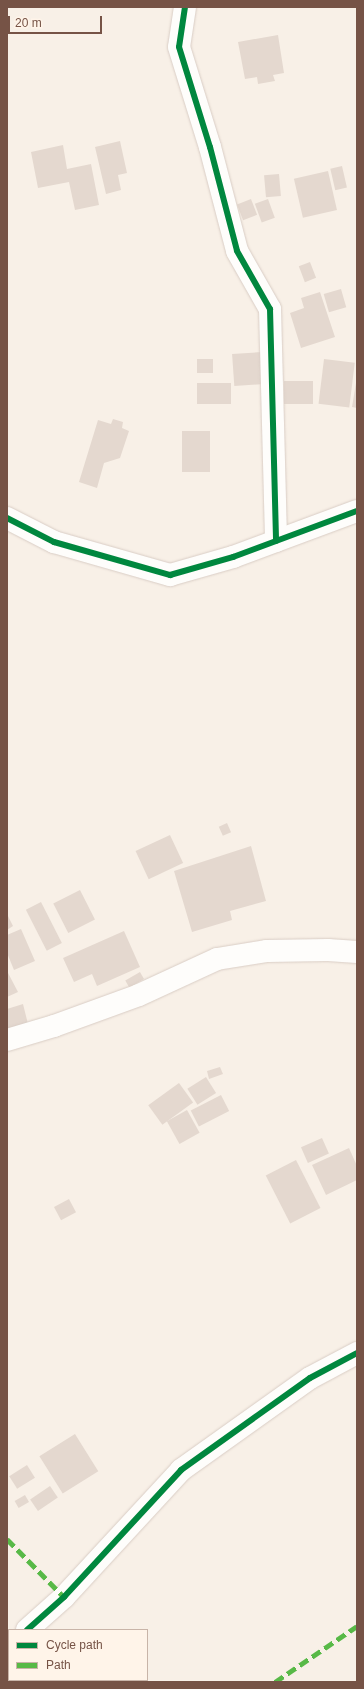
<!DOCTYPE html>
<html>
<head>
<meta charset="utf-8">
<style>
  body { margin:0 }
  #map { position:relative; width:364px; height:1689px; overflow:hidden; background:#f8f0e7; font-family:Helvetica,sans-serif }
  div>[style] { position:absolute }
  .building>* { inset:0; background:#e4d8cf; transform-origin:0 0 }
  .roads { filter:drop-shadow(0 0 1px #d9cdc5) drop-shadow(0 0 1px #d9cdc5) }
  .minor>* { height:22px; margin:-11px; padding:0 11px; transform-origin:11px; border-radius:11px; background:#fefdfb }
  .quiet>* { height:5px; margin-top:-2.5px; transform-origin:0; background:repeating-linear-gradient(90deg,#58b947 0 10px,transparent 0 15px) }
  .cycleway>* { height:6px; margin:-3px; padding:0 3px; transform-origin:3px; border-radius:3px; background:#00873e }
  span { translate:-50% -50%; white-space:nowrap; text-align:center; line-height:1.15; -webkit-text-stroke:3.5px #fff4e9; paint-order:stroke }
  .frame { position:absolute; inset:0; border:8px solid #765346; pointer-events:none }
  .legend { position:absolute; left:8px; top:1629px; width:140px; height:52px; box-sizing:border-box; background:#fff4e9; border:1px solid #c8b4a8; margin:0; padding:5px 7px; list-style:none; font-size:12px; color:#765346 }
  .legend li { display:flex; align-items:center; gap:8px; height:20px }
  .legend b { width:20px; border:1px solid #c8b4a8 }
  .scale { position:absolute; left:8px; top:16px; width:94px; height:18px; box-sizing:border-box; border:2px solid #765346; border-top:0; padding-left:5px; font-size:12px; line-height:14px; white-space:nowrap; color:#765346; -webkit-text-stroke:3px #fff4e9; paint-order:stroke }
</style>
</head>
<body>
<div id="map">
  <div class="building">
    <i style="clip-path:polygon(278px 35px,284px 73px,273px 75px,275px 81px,258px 84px,257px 77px,245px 79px,238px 42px)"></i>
    <i style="clip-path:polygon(120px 141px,127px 173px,118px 175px,121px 190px,106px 194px,95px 147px)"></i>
    <i style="clip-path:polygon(63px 145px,67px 169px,91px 164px,99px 205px,75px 210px,69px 182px,38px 188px,31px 152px)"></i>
    <i style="left:342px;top:166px;width:22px;height:12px;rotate:77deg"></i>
    <i style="left:328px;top:171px;width:40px;height:35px;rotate:77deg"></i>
    <i style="left:279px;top:174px;width:22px;height:15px;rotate:85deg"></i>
    <i style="left:251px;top:199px;width:17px;height:15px;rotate:69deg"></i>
    <i style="left:268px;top:199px;width:20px;height:14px;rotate:70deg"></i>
    <i style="left:310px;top:262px;width:17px;height:12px;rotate:69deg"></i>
    <i style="left:341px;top:289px;width:19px;height:18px;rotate:74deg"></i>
    <i style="clip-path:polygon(320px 292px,335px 337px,301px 348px,290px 313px,304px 308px,301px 298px)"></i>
    <i style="left:262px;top:352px;width:32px;height:30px;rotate:86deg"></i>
    <i style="left:213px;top:359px;width:14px;height:16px;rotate:90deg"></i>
    <i style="left:324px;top:359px;width:31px;height:45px;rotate:7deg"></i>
    <i style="left:284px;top:381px;width:29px;height:23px"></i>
    <i style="left:231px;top:383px;width:21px;height:34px;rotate:90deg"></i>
    <i style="clip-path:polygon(356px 383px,357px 383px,357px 408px,352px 407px)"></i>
    <i style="clip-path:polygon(113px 419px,123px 422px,122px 428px,129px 431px,120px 458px,104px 463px,97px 488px,79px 482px,98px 420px,111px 424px)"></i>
    <i style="left:210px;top:431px;width:41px;height:28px;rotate:90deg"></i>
    <i style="left:227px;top:823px;width:10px;height:9px;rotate:66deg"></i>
    <i style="left:170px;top:835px;width:31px;height:38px;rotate:65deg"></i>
    <i style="clip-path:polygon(251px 846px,266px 901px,230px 911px,232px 920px,192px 932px,174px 871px)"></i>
    <i style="left:80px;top:890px;width:33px;height:30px;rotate:63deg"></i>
    <i style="left:41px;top:902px;width:46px;height:17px;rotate:63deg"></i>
    <i style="clip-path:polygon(7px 914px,13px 926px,7px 930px)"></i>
    <i style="clip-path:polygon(21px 929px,35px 961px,14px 970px,7px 953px,7px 935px)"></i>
    <i style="clip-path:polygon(124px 931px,140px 967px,97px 986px,92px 974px,74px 982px,63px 958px)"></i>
    <i style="clip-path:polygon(7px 971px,18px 992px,7px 997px)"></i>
    <i style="left:140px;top:972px;width:8px;height:17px;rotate:60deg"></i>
    <i style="clip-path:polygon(23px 1004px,28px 1024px,7px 1030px,7px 1009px)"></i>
    <i style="clip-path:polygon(220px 1067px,223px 1074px,209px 1079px,207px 1071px)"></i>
    <i style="left:206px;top:1077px;width:19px;height:22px;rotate:58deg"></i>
    <i style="left:179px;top:1083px;width:24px;height:38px;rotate:54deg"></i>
    <i style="left:221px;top:1095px;width:18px;height:34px;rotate:63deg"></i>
    <i style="left:187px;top:1110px;width:26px;height:23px;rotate:61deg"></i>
    <i style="left:322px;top:1138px;width:17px;height:23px;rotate:66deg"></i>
    <i style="clip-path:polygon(349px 1148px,357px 1166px,357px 1180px,326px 1195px,312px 1165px)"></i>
    <i style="left:296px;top:1160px;width:54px;height:34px;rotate:63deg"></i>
    <i style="left:69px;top:1199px;width:15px;height:17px;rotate:62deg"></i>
    <i style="left:75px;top:1434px;width:44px;height:42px;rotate:58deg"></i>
    <i style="left:27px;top:1465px;width:15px;height:21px;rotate:58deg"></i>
    <i style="left:50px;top:1486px;width:14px;height:24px;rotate:56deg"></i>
    <i style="left:25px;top:1495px;width:8px;height:12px;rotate:60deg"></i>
  </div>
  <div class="roads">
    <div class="minor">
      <i style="left:185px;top:7px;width:40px;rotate:98.5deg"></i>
      <i style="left:179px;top:47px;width:105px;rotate:72.8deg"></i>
      <i style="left:210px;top:147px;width:107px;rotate:75.4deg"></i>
      <i style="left:237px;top:251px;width:67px;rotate:60.4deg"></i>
      <i style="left:270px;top:309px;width:232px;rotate:88.5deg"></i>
      <i style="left:7px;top:518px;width:53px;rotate:27.1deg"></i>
      <i style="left:54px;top:542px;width:121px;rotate:15.9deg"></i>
      <i style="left:170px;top:575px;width:66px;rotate:-15.9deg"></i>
      <i style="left:233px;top:557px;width:132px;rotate:-20.4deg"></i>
      <i style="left:7px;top:1040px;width:49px;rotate:-16.6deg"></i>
      <i style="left:54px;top:1026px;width:90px;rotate:-20deg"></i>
      <i style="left:139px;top:995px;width:86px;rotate:-24.8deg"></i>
      <i style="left:217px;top:959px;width:51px;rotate:-9.1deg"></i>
      <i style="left:267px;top:951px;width:61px;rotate:-0.9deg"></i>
      <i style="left:328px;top:950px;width:29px;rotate:4deg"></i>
      <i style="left:27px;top:1630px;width:50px;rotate:-41.7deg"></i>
      <i style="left:64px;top:1597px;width:173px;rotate:-47.3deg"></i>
      <i style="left:181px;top:1470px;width:158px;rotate:-35.5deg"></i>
      <i style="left:310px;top:1378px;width:53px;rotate:-28deg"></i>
      <i style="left:7px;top:1647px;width:3px;rotate:-45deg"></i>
    </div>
  </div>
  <div class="quiet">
    <i style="left:7px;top:1539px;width:81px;rotate:45.5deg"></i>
    <i style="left:275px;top:1682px;width:99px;rotate:-34.3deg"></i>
  </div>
  <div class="cycleway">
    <i style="left:185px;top:7px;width:40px;rotate:98.5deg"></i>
    <i style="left:179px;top:47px;width:105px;rotate:72.8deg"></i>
    <i style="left:210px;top:147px;width:107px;rotate:75.4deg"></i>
    <i style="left:237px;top:251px;width:67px;rotate:60.4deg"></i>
    <i style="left:270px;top:309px;width:232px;rotate:88.5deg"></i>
    <i style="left:7px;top:518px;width:53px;rotate:27.1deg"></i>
    <i style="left:54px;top:542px;width:121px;rotate:15.9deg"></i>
    <i style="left:170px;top:575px;width:66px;rotate:-15.9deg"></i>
    <i style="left:233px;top:557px;width:132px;rotate:-20.4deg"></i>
    <i style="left:27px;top:1630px;width:50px;rotate:-41.7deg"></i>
    <i style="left:64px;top:1597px;width:173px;rotate:-47.3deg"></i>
    <i style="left:181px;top:1470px;width:158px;rotate:-35.5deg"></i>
    <i style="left:310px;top:1378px;width:53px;rotate:-28deg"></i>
  </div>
  <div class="frame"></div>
  <ul class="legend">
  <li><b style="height:5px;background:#00873e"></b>Cycle path</li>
  <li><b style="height:5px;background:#58b947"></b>Path</li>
  </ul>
  <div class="scale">20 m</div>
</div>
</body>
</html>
